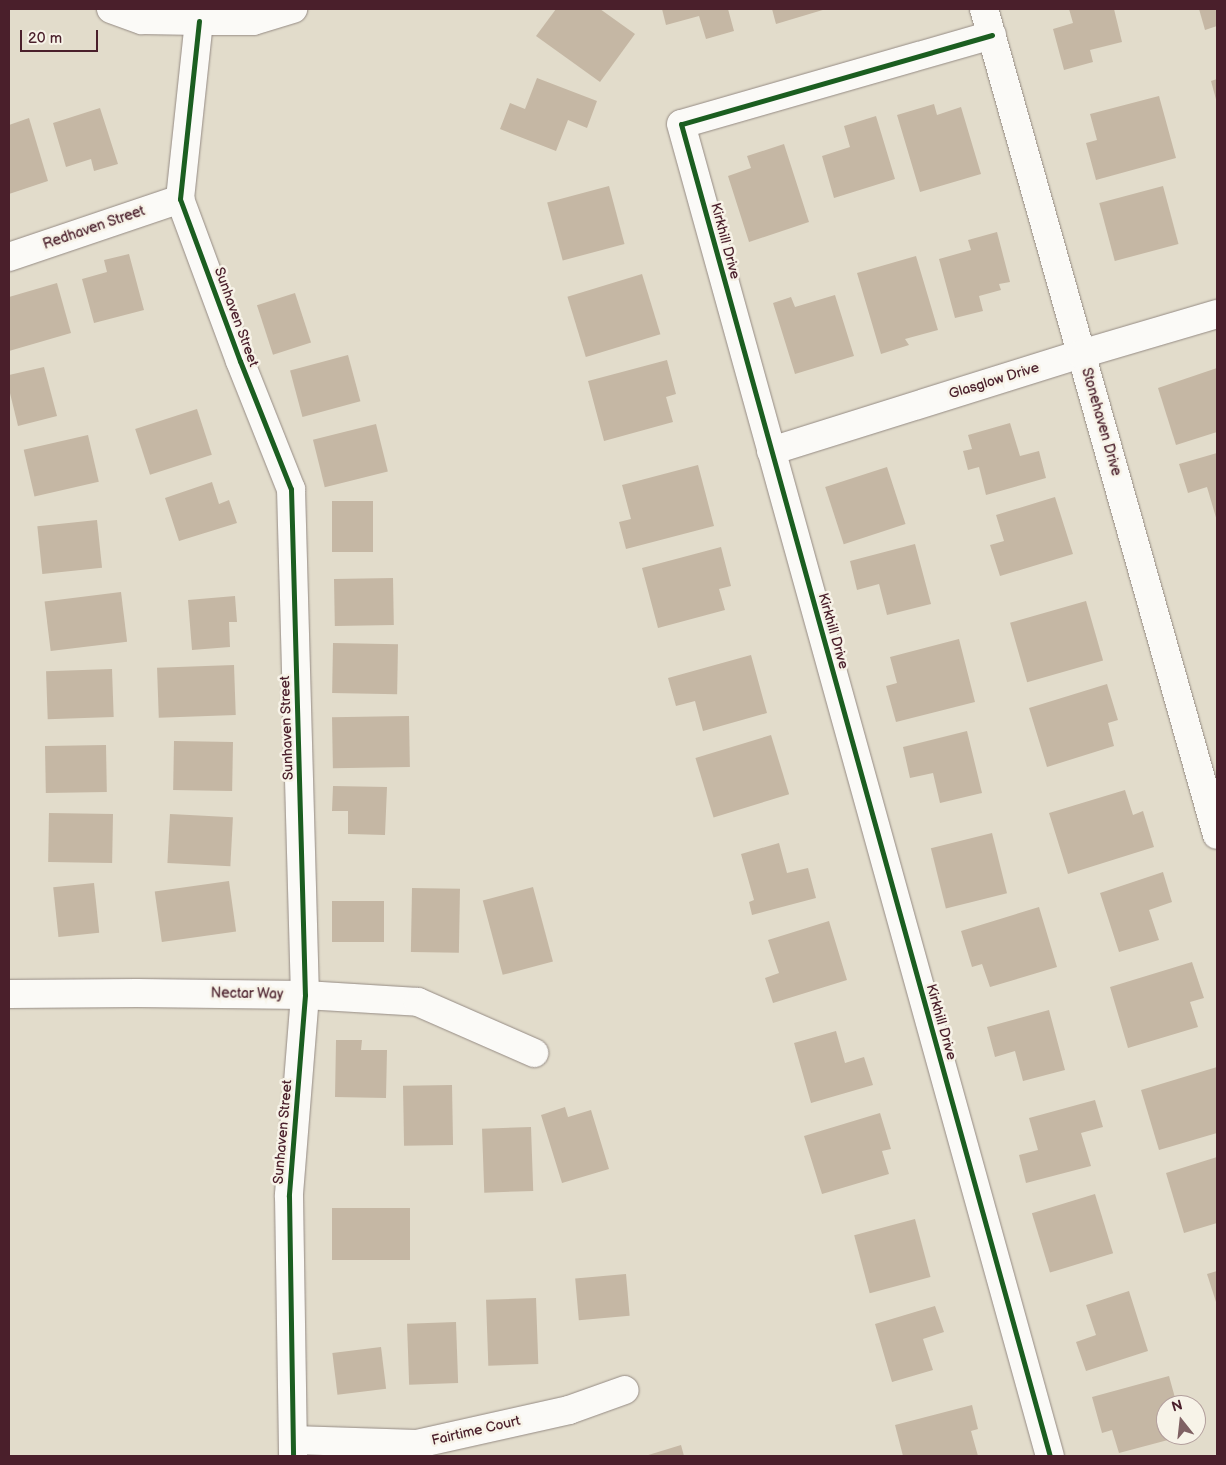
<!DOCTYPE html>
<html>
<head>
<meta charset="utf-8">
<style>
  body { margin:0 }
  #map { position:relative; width:1226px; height:1465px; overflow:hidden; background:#e2dccb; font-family:"Balsamiq Sans",sans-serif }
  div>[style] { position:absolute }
  .building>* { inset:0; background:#c5b7a4; transform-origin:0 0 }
  .roads { filter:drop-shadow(0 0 1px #958b84) drop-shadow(0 0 1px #958b84) }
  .minor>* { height:28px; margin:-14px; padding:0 14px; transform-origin:14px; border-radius:14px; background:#fbfaf7 }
  .cycleway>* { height:5px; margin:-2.5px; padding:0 2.5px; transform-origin:2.5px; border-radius:2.5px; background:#1b5e20 }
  span { translate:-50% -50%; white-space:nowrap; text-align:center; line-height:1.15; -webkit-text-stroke:5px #f7f3e8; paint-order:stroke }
  .street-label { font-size:14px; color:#4a1f2b }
  .frame { position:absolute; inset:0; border:10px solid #4a1f2b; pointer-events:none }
  .north { position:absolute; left:1156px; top:1395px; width:50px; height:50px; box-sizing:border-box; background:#f7f3e8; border:1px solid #b29e9c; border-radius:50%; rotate:344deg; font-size:14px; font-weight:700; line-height:20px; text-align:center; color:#4a1f2b }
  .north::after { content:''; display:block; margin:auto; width:18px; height:22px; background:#7f6163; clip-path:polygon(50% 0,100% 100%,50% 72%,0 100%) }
  .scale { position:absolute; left:20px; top:30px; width:78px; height:22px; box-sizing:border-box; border:2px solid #4a1f2b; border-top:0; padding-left:6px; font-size:15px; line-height:18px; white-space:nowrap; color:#4a1f2b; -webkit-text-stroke:4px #f7f3e8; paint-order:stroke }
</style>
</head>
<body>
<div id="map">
  <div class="building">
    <i style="clip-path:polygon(556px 9px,600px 9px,635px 34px,600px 82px,536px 36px)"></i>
    <i style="clip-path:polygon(662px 9px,728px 9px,734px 31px,706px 39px,699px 16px,666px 25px)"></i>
    <i style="clip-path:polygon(772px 9px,826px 9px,776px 24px)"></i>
    <i style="clip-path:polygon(1069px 9px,1114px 9px,1122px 42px,1090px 50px,1093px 62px,1064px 70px,1053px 29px,1073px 23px)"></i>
    <i style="clip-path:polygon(1199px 9px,1217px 9px,1217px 26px,1205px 30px)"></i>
    <i style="clip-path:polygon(537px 78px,597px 101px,587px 128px,568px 120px,556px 151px,500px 129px,510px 103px,525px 109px)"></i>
    <i style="clip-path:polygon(1217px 79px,1217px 103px,1211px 81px)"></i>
    <i style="clip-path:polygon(1159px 96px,1176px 158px,1096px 180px,1086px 143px,1097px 140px,1090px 114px)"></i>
    <i style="clip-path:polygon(934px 104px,937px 115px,961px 107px,981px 174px,920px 192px,897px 115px)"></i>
    <i style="clip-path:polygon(100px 108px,118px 164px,94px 171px,91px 159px,66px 167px,53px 123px)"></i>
    <i style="clip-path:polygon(876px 116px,895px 179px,834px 198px,822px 156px,850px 147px,844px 126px)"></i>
    <i style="clip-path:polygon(29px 118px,48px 181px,9px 194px,9px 125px)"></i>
    <i style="clip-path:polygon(784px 144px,809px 222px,749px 242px,728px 176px,751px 168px,747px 156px)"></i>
    <i style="left:609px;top:186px;width:60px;height:64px;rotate:75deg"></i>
    <i style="left:1163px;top:186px;width:60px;height:66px;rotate:75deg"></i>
    <i style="clip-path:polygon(997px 232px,1010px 282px,999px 284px,1001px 290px,979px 296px,983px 311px,955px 318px,939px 259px,971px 250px,968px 240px)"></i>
    <i style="clip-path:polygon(129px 254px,144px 310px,94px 323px,82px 279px,107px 272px,104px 260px)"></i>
    <i style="clip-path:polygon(916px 256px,938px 330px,905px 339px,909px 345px,881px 354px,857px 273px)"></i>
    <i style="left:642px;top:274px;width:63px;height:78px;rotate:73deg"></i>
    <i style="clip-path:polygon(57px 283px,71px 333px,9px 351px,9px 297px)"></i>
    <i style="left:295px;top:293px;width:52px;height:40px;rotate:72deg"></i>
    <i style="clip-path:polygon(835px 295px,854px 356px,795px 374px,773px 303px,791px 297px,795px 307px)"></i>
    <i style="left:348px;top:355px;width:48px;height:60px;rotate:75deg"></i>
    <i style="clip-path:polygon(667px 360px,676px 394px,666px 397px,673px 422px,604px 441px,588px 381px)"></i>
    <i style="clip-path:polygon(44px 367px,57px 416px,18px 426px,9px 389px,9px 375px)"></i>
    <i style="clip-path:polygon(1217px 368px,1217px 432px,1176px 445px,1158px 388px)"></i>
    <i style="left:197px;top:409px;width:48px;height:65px;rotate:72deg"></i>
    <i style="clip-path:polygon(1010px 423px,1020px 456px,1039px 451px,1046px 478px,986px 495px,979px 467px,968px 470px,963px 451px,972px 449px,968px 435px)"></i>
    <i style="left:376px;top:424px;width:49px;height:65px;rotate:76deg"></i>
    <i style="left:88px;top:435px;width:48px;height:66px;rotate:77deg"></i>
    <i style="clip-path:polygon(1217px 453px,1217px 521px,1207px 487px,1188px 493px,1179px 464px)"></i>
    <i style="clip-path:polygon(698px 465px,714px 526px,626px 549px,619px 522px,631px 519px,622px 485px)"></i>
    <i style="left:887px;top:467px;width:60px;height:65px;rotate:72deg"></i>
    <i style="clip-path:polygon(212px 482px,219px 504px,229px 500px,237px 523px,179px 541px,165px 498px)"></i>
    <i style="clip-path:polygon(1055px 497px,1073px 554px,1000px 576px,990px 545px,1004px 541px,996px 515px)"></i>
    <i style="left:332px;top:501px;width:41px;height:51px"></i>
    <i style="left:97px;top:520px;width:48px;height:60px;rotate:84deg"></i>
    <i style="clip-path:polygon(915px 544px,931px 604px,887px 615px,879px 584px,857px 590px,850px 561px)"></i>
    <i style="clip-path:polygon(721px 547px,731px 586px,719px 589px,725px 610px,658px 628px,642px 568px)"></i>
    <i style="left:393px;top:578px;width:47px;height:59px;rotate:89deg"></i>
    <i style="left:121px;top:592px;width:50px;height:77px;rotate:83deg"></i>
    <i style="clip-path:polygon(235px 596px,237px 622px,229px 622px,230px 647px,192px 650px,188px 600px)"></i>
    <i style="left:1086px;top:601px;width:62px;height:79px;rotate:74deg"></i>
    <i style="clip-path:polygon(959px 639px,975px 702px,896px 722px,886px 686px,897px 683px,890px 657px)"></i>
    <i style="left:333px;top:643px;width:65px;height:50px;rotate:1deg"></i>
    <i style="clip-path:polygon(751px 655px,767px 713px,703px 731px,695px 701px,676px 706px,668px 678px)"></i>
    <i style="left:234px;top:665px;width:50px;height:77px;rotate:88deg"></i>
    <i style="left:112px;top:669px;width:48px;height:66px;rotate:88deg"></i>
    <i style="clip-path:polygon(1107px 684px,1118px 720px,1108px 723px,1114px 746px,1047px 767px,1029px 708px)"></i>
    <i style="left:409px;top:716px;width:51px;height:77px;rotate:89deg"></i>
    <i style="clip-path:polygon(967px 731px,982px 793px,940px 803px,933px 773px,910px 778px,903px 747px)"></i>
    <i style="left:771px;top:735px;width:62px;height:79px;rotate:73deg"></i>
    <i style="left:174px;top:741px;width:59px;height:49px;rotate:1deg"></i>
    <i style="left:106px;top:745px;width:47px;height:61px;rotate:89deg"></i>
    <i style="clip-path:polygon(333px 786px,387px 787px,385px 835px,348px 834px,348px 811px,332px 811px)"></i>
    <i style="clip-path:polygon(1125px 790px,1133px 815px,1143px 811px,1154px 847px,1068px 874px,1049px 813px)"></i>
    <i style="left:49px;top:813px;width:64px;height:49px;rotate:1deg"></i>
    <i style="left:170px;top:814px;width:63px;height:49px;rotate:3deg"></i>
    <i style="left:992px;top:833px;width:62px;height:63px;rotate:76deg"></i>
    <i style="clip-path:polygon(779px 843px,787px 873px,808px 868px,816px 898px,752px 915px,749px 902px,754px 900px,741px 854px)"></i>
    <i style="clip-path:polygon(1163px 872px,1172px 902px,1149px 910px,1159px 940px,1119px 952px,1100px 893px)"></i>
    <i style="left:229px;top:881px;width:51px;height:75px;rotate:82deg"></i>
    <i style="left:94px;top:883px;width:50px;height:41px;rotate:84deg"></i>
    <i style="left:533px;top:887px;width:77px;height:52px;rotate:75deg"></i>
    <i style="left:412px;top:888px;width:48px;height:64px;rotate:1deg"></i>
    <i style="left:332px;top:901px;width:52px;height:41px"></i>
    <i style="clip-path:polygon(1039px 907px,1057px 967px,990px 987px,982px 964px,972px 967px,961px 931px)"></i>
    <i style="clip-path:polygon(829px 921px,847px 980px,773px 1003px,765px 978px,779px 973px,768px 940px)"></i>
    <i style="clip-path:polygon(1192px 962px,1204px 998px,1190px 1002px,1198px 1027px,1128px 1048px,1110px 987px)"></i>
    <i style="clip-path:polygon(1049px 1010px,1065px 1070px,1023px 1081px,1015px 1051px,995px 1057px,987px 1027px)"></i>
    <i style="clip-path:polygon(836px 1031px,845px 1063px,864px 1057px,873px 1085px,811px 1103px,794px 1043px)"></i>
    <i style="clip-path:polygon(336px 1040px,362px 1040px,361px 1050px,387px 1050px,386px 1098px,335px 1097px)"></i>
    <i style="clip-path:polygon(1217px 1067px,1217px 1133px,1159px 1150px,1141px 1090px)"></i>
    <i style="left:452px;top:1085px;width:60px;height:49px;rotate:89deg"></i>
    <i style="clip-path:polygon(1095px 1100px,1103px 1127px,1081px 1133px,1091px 1166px,1026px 1183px,1019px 1155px,1038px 1150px,1029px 1118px)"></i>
    <i style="clip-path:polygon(565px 1107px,568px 1117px,591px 1110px,609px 1169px,562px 1183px,541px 1115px)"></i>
    <i style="clip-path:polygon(880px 1113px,891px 1149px,882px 1151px,889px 1174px,822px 1194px,804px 1136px)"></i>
    <i style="left:531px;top:1127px;width:64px;height:49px;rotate:88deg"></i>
    <i style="clip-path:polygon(1217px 1157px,1217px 1223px,1184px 1233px,1166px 1173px)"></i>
    <i style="left:1095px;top:1194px;width:62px;height:66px;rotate:73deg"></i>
    <i style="left:332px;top:1208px;width:78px;height:52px"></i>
    <i style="left:915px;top:1219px;width:60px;height:63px;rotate:75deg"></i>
    <i style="clip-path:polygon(1217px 1271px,1217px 1305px,1207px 1274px)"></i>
    <i style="left:626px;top:1274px;width:42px;height:51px;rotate:85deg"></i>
    <i style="clip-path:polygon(1129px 1291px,1148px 1351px,1086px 1371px,1076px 1342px,1096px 1335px,1086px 1305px)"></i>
    <i style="left:536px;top:1298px;width:66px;height:50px;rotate:88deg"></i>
    <i style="clip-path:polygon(935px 1306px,944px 1332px,923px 1339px,933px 1370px,892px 1382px,875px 1324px)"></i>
    <i style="left:456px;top:1322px;width:61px;height:49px;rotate:88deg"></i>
    <i style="left:381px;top:1347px;width:42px;height:49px;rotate:83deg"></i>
    <i style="clip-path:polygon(1169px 1376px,1177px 1405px,1166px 1405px,1166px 1435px,1183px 1436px,1119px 1453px,1112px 1430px,1102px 1433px,1092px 1397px)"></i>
    <i style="clip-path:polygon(972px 1405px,978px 1429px,971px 1431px,978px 1456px,903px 1456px,895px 1425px)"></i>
    <i style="clip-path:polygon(681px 1445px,684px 1456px,645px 1456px)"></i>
  </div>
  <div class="roads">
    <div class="minor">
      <i style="left:111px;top:9px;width:33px;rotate:20deg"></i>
      <i style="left:142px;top:20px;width:57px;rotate:1deg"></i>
      <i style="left:199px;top:21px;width:54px"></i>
      <i style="left:253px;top:21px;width:42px;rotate:-16.7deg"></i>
      <i style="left:984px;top:9px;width:858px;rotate:74.25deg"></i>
      <i style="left:199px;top:21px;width:179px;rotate:96.1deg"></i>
      <i style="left:180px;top:199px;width:173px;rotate:69.7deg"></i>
      <i style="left:240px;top:361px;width:138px;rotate:68.3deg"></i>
      <i style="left:291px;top:489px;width:506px;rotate:88.42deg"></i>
      <i style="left:305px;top:995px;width:202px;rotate:94.6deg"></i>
      <i style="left:289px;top:1196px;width:260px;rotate:89.1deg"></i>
      <i style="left:992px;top:35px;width:323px;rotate:164deg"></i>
      <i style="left:681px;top:124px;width:1382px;rotate:74.52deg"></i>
      <i style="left:9px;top:257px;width:181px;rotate:-18.7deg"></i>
      <i style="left:771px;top:451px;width:325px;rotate:-17.4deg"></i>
      <i style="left:1081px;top:354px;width:142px;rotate:-16.4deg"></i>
      <i style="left:9px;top:994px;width:128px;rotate:-0.4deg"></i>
      <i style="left:137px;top:993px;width:168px;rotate:0.7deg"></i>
      <i style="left:305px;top:995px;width:113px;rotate:3.5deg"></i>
      <i style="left:418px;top:1002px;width:127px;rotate:23.7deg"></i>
      <i style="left:293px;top:1440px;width:124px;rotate:1.8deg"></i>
      <i style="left:417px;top:1444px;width:156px;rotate:-12.6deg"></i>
      <i style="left:569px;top:1410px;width:59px;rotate:-19.7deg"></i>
    </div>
  </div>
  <div class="cycleway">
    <i style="left:199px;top:21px;width:179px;rotate:96.1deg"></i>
    <i style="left:180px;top:199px;width:173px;rotate:69.7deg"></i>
    <i style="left:240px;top:361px;width:138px;rotate:68.3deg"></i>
    <i style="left:291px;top:489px;width:506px;rotate:88.42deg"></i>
    <i style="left:305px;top:995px;width:202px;rotate:94.6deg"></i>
    <i style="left:289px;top:1196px;width:260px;rotate:89.1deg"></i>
    <i style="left:992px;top:35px;width:323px;rotate:164deg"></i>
    <i style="left:681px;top:124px;width:1382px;rotate:74.52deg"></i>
  </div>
  <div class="street-label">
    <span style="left:94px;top:228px;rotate:-19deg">Redhaven Street</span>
    <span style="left:725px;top:241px;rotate:75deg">Kirkhill Drive</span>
    <span style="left:236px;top:317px;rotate:70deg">Sunhaven Street</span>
    <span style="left:994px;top:381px;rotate:-17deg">Glasglow Drive</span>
    <span style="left:1101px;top:422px;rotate:74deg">Stonehaven Drive</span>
    <span style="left:833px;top:631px;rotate:74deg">Kirkhill Drive</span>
    <span style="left:287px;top:728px;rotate:-92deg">Sunhaven Street</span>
    <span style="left:247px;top:994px;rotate:1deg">Nectar Way</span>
    <span style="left:941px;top:1022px;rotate:74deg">Kirkhill Drive</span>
    <span style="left:283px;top:1132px;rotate:-85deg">Sunhaven Street</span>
    <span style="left:476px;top:1431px;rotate:-13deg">Fairtime Court</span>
  </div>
  <div class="frame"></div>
  <div class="north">N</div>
  <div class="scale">20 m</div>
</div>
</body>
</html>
